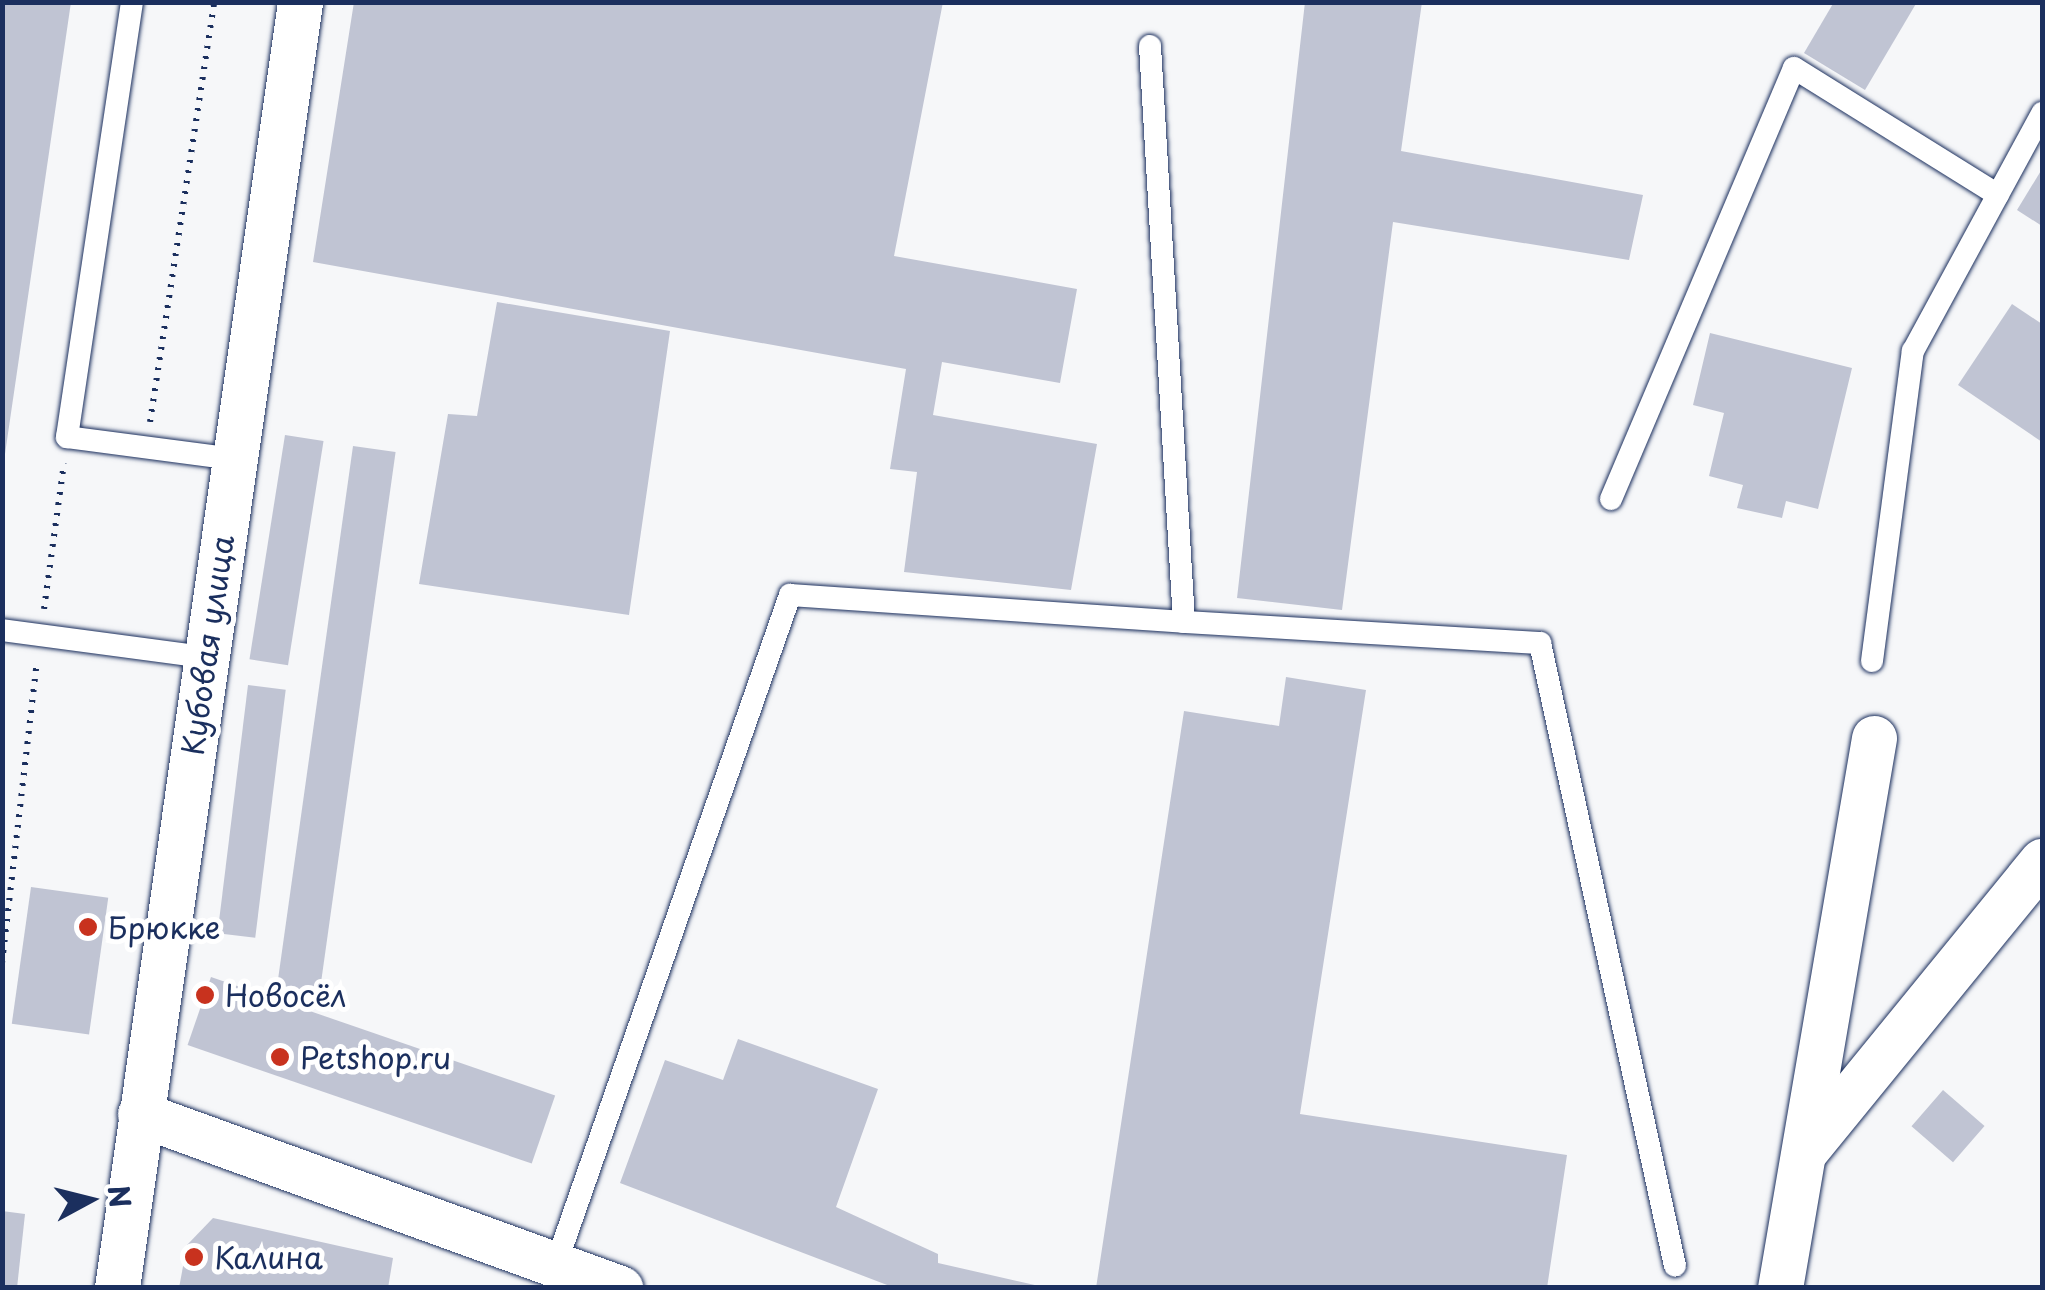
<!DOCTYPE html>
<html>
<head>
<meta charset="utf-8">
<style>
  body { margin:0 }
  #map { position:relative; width:2045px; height:1290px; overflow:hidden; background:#f6f7f9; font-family:"Playpen Sans",sans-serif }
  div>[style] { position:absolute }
  .building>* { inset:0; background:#c0c4d3; transform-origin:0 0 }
  .path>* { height:6px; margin-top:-3px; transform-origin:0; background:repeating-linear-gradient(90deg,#1b2f5e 0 2.5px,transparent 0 10.5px) }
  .roads { filter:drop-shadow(0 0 2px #1b2f5e) drop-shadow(0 0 2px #1b2f5e) }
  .lane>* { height:22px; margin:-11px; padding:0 11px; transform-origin:11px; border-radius:11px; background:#fff }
  .street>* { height:45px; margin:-22.5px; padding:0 22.5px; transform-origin:22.5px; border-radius:22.5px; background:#fff }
  .dots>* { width:28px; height:28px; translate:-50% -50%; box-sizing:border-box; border:5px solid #fff; border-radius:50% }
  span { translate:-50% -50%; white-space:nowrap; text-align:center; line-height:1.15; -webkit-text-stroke:10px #fff; paint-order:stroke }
  .street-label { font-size:30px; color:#1b2f5e }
  .poi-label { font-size:30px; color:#1b2f5e }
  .left { translate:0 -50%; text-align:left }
  .frame { position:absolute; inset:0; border:5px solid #1b2f5e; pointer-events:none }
  .north { position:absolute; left:40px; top:1150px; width:100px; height:100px; -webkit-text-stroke:8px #fff; paint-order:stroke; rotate:83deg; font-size:28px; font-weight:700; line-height:40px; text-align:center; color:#1b2f5e }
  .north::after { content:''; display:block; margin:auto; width:35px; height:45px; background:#1b2f5e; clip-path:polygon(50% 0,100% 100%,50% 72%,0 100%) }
</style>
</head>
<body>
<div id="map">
  <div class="building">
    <i style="clip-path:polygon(2px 2px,71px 2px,5px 454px,2px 454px)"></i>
    <i style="clip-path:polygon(354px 2px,943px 2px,894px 256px,1077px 289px,1060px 383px,942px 362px,933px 415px,1097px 444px,1071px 590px,904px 572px,917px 472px,890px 469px,906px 369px,313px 262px)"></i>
    <i style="clip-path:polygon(1305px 2px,1422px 2px,1401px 151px,1643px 195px,1629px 260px,1393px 222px,1342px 610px,1237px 598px)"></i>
    <i style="clip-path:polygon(1834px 2px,1917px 2px,1865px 90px,1804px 53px)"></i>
    <i style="clip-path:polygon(2042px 169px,2042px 226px,2017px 210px)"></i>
    <i style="clip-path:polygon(497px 302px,670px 331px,629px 615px,419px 584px,448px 414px,477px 416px)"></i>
    <i style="clip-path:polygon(2012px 304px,2042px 324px,2042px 442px,1958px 385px)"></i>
    <i style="clip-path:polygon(1710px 333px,1852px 368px,1818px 509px,1786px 501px,1782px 518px,1737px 508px,1743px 485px,1709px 476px,1724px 413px,1693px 405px)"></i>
    <i style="left:285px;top:435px;width:39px;height:227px;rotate:9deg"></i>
    <i style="left:353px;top:446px;width:43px;height:553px;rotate:8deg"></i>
    <i style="clip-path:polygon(1286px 677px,1366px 690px,1300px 1114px,1567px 1155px,1547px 1288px,1096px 1288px,1184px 711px,1279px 726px)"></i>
    <i style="left:248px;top:685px;width:38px;height:250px;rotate:7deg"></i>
    <i style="left:31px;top:887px;width:78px;height:138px;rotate:8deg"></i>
    <i style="left:211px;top:977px;width:364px;height:72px;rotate:19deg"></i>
    <i style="clip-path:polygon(738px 1039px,878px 1089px,836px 1207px,938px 1254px,938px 1263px,1048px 1288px,895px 1288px,620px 1183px,665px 1060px,723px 1080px)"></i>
    <i style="left:1943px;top:1090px;width:55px;height:48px;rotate:41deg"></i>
    <i style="clip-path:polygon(2px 1211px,25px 1214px,17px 1288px,2px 1288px)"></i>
    <i style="clip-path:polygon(213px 1218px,393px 1258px,388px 1288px,179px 1288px,187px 1245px)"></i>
  </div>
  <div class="path">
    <i style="left:150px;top:422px;width:425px;rotate:-81.3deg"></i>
    <i style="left:44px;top:609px;width:147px;rotate:-82.2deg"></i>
    <i style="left:2px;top:963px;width:304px;rotate:-83.4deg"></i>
  </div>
  <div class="roads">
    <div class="lane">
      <i style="left:132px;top:2px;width:440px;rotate:98.5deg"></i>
      <i style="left:67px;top:437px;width:167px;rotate:7.5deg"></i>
      <i style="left:1611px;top:499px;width:468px;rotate:-67deg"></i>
      <i style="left:1794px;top:68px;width:240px;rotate:31.9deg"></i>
      <i style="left:1184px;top:622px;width:357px;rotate:3.4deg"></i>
      <i style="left:1540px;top:643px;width:637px;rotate:77.77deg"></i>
      <i style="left:2px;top:630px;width:205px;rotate:7.6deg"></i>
      <i style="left:1872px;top:661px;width:313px;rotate:-82.5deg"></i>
      <i style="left:1913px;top:351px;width:271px;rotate:-61.5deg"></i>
      <i style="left:556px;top:1264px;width:709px;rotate:-70.72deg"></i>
      <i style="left:790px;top:595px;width:395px;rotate:3.9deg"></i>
      <i style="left:1184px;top:622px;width:577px;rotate:-93.38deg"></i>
    </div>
    <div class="street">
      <i style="left:140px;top:1114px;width:511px;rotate:19.93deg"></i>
      <i style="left:1806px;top:1150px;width:373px;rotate:-50.8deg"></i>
      <i style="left:117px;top:1288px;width:1299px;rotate:-81.9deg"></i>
      <i style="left:1780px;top:1288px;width:558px;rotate:-80.3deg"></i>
    </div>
  </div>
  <div class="dots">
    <i style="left:88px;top:927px;background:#c8321e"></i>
    <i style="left:205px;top:995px;background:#c8321e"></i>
    <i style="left:280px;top:1057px;background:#c8321e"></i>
    <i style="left:194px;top:1257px;background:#c8321e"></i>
  </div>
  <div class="street-label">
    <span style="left:207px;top:645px;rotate:-82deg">Кубовая улица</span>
  </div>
  <div class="poi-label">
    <span class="left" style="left:108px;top:927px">Брюкке</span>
    <span class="left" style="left:225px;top:995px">Новосёл</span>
    <span class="left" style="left:300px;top:1057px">Petshop.ru</span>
    <span class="left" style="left:214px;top:1257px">Калина</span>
  </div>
  <div class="frame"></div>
  <div class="north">N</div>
</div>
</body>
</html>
